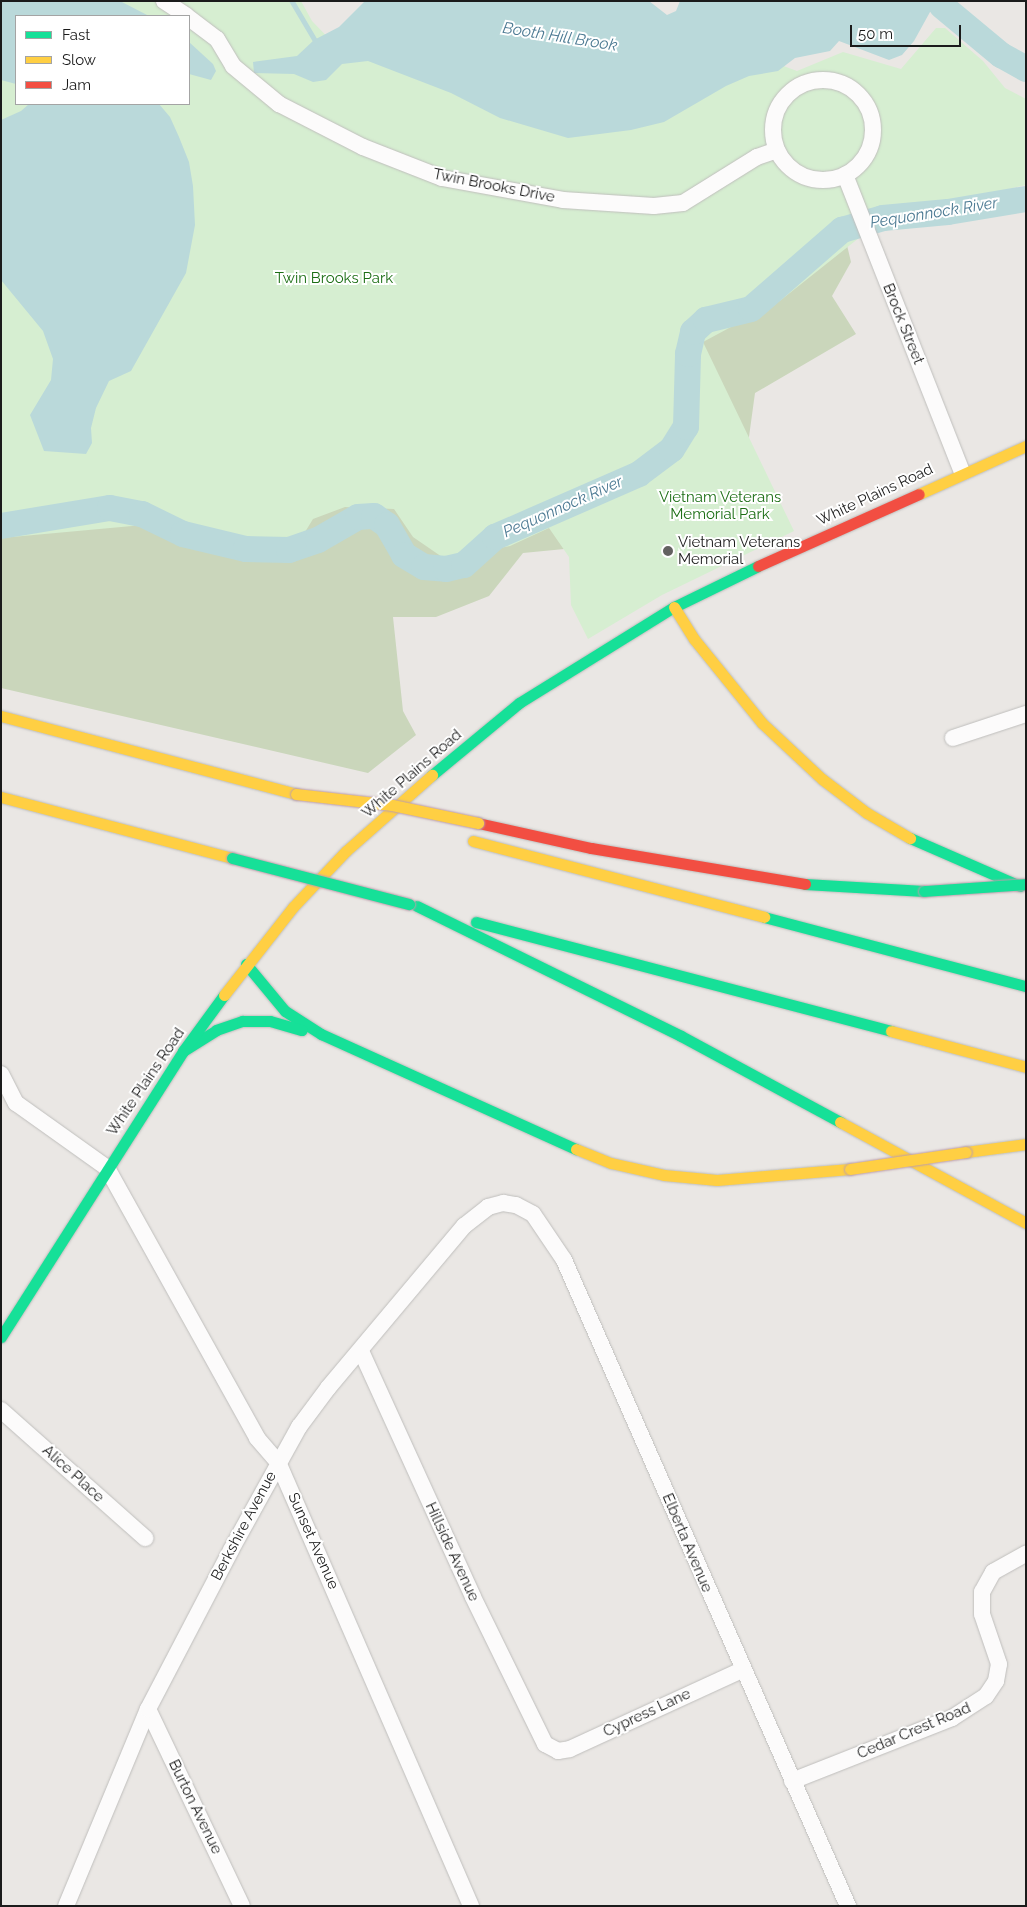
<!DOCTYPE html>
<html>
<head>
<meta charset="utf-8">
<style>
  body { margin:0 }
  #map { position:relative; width:1027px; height:1907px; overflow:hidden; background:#eae7e4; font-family:Raleway,sans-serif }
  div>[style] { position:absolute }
  .forest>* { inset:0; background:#cad6bb }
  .park>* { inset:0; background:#d6eed1 }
  .water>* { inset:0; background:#bad9da }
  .stream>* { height:4.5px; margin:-2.25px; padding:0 2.25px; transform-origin:2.25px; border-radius:2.25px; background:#bad9da }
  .river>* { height:26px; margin:-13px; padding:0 13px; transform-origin:13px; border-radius:13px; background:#bad9da }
  .roads { filter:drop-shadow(0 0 1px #bfbebc) drop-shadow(0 0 1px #bfbebc) }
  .street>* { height:16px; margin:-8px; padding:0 8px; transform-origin:8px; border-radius:8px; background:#fcfbfb }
  .street>.ring { margin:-8px; padding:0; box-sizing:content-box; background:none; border:16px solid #fcfbfb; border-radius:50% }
  .fast>* { height:11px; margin:-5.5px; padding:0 5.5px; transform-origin:5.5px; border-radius:5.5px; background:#16e098 }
  .slow>* { height:11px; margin:-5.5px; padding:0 5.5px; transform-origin:5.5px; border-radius:5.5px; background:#ffcf43 }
  .jam>* { height:11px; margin:-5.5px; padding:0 5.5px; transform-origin:5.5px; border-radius:5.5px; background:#f24e42 }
  .bridges { filter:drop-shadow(0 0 1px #bc9eab) drop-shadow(0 0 1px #bc9eab) }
  .fast-bridge>* { height:11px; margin:-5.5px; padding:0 5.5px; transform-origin:5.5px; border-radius:5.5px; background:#16e098 }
  .slow-bridge>* { height:11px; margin:-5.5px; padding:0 5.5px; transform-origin:5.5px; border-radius:5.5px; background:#ffcf43 }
  .dots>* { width:14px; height:14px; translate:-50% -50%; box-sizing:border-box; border:2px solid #fff; border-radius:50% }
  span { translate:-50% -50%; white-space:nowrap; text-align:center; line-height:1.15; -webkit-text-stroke:4px #fff; paint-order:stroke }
  .street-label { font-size:15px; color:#1b1b1b }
  .park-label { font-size:15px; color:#1c6e15 }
  .poi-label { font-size:15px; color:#1b1b1b }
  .left { translate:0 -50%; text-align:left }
  .water-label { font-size:16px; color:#4c7a93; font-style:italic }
  .frame { position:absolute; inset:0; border:2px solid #1b1b1b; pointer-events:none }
  .legend { position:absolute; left:15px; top:15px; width:175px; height:90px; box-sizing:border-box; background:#fff; border:1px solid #a4a4a4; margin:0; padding:6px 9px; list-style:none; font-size:15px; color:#1b1b1b }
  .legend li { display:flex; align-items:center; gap:10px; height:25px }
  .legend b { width:25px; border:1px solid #a4a4a4 }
  .scale { position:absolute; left:850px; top:25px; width:111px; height:22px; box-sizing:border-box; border:2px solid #1b1b1b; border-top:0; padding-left:6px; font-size:15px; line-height:18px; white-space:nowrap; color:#1b1b1b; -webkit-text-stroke:4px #fff; paint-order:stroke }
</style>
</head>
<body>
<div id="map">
  <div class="forest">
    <i style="clip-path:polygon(834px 191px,851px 262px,832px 296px,856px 334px,755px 393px,745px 466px,585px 547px,523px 553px,489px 596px,436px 617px,393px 617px,403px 711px,416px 735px,368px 773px,1px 688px,1px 462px)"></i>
  </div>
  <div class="park">
    <i style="clip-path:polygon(evenodd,1px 1px,301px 1px,312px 21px,342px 52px,770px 61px,797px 71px,843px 52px,901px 69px,936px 28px,945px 28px,983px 61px,1005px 88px,1026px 99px,1026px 185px,986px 194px,924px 216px,874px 226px,781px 300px,703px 342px,794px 531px,662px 595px,588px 639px,571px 605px,569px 557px,549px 528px,510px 546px,445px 559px,413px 537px,394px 509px,345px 507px,313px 519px,297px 545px,266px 549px,219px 532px,154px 524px,1px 538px,1px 1px,16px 16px,189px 16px,189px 104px,16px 104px,16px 16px)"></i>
  </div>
  <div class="water">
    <i style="clip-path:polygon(1px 1px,120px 1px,149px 16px,16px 16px,16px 84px,1px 80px)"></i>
    <i style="clip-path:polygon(365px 1px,649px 1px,667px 15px,676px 11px,680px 1px,942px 1px,942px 6px,930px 12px,914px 41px,902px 55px,889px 60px,839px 41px,830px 51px,795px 58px,778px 71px,749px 76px,726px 86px,664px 122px,631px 130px,568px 138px,500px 118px,451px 93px,368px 61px,342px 64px,326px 80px,313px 82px,294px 74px,254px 73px,253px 62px,297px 56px,314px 40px,339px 27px)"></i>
    <i style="clip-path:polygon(189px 42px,213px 64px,216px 71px,211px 80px,189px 74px)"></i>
    <i style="clip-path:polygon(29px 104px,159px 104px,170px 117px,179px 137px,189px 162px,193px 186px,195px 225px,186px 273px,131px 371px,109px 381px,96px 408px,91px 428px,92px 443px,86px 454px,44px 451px,30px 415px,51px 380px,53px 359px,43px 331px,1px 280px,1px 120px,21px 111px)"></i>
  </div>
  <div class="stream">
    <i style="left:292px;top:1px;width:51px;rotate:59.4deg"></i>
  </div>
  <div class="river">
    <i style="left:942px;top:6px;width:77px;rotate:39.7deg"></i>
    <i style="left:1001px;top:55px;width:29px;rotate:29deg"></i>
    <i style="left:1px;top:526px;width:110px;rotate:-9.4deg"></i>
    <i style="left:110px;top:508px;width:33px;rotate:11deg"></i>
    <i style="left:142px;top:514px;width:46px;rotate:26deg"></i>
    <i style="left:183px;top:534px;width:65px;rotate:13.4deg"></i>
    <i style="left:246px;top:549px;width:43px;rotate:1.3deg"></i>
    <i style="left:289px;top:550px;width:31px;rotate:-19deg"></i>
    <i style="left:318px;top:540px;width:46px;rotate:-29.9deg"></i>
    <i style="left:358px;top:517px;width:16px;rotate:-4deg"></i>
    <i style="left:374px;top:516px;width:16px;rotate:35deg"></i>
    <i style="left:387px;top:525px;width:34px;rotate:60deg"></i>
    <i style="left:404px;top:555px;width:23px;rotate:31deg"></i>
    <i style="left:424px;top:567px;width:22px;rotate:5deg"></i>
    <i style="left:446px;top:569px;width:18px;rotate:-13deg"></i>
    <i style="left:464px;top:565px;width:42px;rotate:-42.1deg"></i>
    <i style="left:495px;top:537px;width:157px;rotate:-23.6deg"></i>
    <i style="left:639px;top:474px;width:41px;rotate:-37.1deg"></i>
    <i style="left:672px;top:449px;width:26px;rotate:-58deg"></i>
    <i style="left:686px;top:427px;width:73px;rotate:-88.4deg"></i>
    <i style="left:688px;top:354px;width:23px;rotate:-77deg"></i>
    <i style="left:693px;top:332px;width:18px;rotate:-43deg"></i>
    <i style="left:706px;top:320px;width:46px;rotate:-13.7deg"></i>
    <i style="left:751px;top:309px;width:121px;rotate:-41deg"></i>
    <i style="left:842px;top:230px;width:43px;rotate:-16.3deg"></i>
    <i style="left:883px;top:218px;width:65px;rotate:-5.3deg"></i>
    <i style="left:948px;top:212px;width:79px;rotate:-9.5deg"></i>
  </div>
  <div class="roads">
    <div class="street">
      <i style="left:164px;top:1px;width:27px;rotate:33deg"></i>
      <i style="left:189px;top:18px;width:35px;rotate:37deg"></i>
      <i style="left:217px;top:39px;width:31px;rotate:59deg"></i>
      <i style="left:233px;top:66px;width:60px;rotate:39.6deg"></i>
      <i style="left:279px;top:104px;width:94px;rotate:27.1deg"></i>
      <i style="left:363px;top:147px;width:85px;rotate:21.4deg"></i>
      <i style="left:442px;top:178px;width:123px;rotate:10.3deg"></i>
      <i style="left:563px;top:200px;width:91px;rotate:3.8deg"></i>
      <i style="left:654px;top:206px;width:29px;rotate:-6deg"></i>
      <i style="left:683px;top:203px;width:87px;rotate:-31.9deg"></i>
      <i style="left:757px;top:157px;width:21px;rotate:-19deg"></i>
      <i class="ring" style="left:773px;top:80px;width:84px;height:84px"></i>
      <i style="left:845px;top:175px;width:319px;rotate:68.5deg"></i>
      <i style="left:953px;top:738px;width:77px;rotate:-18.2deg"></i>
      <i style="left:1px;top:1074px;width:33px;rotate:63deg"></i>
      <i style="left:16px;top:1103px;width:112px;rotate:35.5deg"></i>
      <i style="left:107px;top:1168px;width:309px;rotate:60.9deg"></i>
      <i style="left:257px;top:1438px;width:32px;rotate:49deg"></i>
      <i style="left:278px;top:1462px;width:484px;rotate:66.5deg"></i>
      <i style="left:361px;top:1351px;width:270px;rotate:65.5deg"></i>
      <i style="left:473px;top:1597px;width:164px;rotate:63.9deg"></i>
      <i style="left:545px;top:1744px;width:15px;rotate:28deg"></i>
      <i style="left:558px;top:1751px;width:12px;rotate:-9deg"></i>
      <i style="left:570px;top:1749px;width:189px;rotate:-24.7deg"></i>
      <i style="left:1px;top:1410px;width:193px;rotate:41.6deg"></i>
      <i style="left:148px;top:1709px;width:218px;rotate:64.5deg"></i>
      <i style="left:792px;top:1781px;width:172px;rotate:-21.5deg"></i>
      <i style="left:952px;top:1718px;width:40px;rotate:-32.9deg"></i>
      <i style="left:986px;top:1696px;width:18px;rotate:-56deg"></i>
      <i style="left:996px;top:1681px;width:17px;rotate:-80deg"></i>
      <i style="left:999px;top:1664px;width:53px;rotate:-108.8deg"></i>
      <i style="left:982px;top:1614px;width:22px;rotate:-90deg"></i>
      <i style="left:982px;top:1592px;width:23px;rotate:-61deg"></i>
      <i style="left:993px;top:1572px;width:38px;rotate:-29deg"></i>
      <i style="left:66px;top:1906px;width:213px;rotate:-67.4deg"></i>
      <i style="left:148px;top:1709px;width:179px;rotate:-62.4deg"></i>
      <i style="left:231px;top:1550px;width:141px;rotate:-61.1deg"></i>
      <i style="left:299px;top:1427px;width:49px;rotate:-53.4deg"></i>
      <i style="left:328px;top:1388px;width:212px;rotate:-50deg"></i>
      <i style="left:464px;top:1226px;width:31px;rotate:-38deg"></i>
      <i style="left:488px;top:1207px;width:16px;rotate:-15deg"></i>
      <i style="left:503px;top:1203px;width:13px;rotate:9deg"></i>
      <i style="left:516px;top:1205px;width:19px;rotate:28deg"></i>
      <i style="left:533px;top:1214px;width:55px;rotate:56deg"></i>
      <i style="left:564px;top:1260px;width:706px;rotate:66.27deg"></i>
    </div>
    <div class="fast">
      <i style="left:432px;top:775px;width:113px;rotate:-39.6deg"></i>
      <i style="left:519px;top:703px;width:182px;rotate:-31.8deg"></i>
      <i style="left:674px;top:607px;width:93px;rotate:-26deg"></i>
      <i style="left:910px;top:838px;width:120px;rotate:23.6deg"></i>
      <i style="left:805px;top:884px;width:119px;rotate:3.4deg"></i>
      <i style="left:417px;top:906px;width:294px;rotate:26.2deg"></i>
      <i style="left:681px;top:1036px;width:181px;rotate:28.4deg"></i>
      <i style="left:764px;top:917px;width:271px;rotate:14.8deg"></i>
      <i style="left:476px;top:922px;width:429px;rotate:14.7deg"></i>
      <i style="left:246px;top:964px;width:61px;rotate:50.3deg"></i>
      <i style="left:285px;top:1011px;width:43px;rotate:32.6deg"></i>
      <i style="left:321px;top:1034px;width:280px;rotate:24.3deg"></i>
      <i style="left:183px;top:1051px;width:39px;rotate:-32deg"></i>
      <i style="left:216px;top:1030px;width:28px;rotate:-19deg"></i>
      <i style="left:242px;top:1021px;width:28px"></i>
      <i style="left:270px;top:1021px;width:33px;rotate:16deg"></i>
      <i style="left:1px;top:1337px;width:339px;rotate:-57.5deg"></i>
      <i style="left:183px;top:1051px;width:69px;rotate:-53.8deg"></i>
    </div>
    <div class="slow">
      <i style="left:919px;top:494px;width:117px;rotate:-24.2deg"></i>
      <i style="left:674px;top:607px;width:38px;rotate:58deg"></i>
      <i style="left:694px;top:639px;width:108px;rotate:51deg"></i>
      <i style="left:762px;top:723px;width:82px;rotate:43deg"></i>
      <i style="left:822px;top:779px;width:56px;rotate:37.1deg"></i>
      <i style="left:867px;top:813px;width:50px;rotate:30.2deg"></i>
      <i style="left:1px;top:716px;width:305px;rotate:14.8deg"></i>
      <i style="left:1px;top:797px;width:239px;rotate:14.8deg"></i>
      <i style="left:473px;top:841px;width:301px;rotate:14.6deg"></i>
      <i style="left:224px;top:995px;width:112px;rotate:-51.9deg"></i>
      <i style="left:293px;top:907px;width:77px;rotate:-46.6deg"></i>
      <i style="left:346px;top:851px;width:115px;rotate:-41.5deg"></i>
      <i style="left:891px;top:1031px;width:140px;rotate:14.9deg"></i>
      <i style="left:840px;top:1122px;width:212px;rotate:28.5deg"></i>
      <i style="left:576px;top:1149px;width:38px;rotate:22deg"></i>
      <i style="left:611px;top:1163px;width:54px;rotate:12.8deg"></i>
      <i style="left:664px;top:1175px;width:53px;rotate:5.4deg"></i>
      <i style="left:717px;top:1180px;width:133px;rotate:-4.7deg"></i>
      <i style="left:966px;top:1152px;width:61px;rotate:-7.6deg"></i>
    </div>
    <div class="jam">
      <i style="left:758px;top:566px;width:176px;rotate:-24.1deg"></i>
      <i style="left:478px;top:823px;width:116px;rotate:12.5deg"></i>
      <i style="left:591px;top:848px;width:217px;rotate:9.5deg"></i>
    </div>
  </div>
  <div class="bridges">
    <div class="fast-bridge">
      <i style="left:232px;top:858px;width:183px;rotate:14.6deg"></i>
      <i style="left:924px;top:891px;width:102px;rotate:-3.9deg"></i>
    </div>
    <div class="slow-bridge">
      <i style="left:296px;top:794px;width:97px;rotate:6.5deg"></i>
      <i style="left:392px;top:805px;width:88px;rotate:11.8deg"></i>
      <i style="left:850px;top:1169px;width:117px;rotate:-8.3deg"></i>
    </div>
  </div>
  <div class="dots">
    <i style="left:668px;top:551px;background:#636261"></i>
  </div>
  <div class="street-label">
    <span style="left:494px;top:186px;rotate:11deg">Twin Brooks Drive</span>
    <span style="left:903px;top:324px;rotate:68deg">Brock Street</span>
    <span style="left:875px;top:495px;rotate:-25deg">White Plains Road</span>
    <span style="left:412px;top:774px;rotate:-41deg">White Plains Road</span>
    <span style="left:146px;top:1082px;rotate:-56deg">White Plains Road</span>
    <span style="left:73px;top:1474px;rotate:42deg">Alice Place</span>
    <span style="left:244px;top:1526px;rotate:-62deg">Berkshire Avenue</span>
    <span style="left:313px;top:1541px;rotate:66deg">Sunset Avenue</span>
    <span style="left:687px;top:1543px;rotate:67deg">Elberta Avenue</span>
    <span style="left:452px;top:1552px;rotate:65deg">Hillside Avenue</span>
    <span style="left:647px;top:1713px;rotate:-25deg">Cypress Lane</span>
    <span style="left:914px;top:1731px;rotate:-23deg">Cedar Crest Road</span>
    <span style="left:195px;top:1807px;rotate:64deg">Burton Avenue</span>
  </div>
  <div class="park-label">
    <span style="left:334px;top:279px">Twin Brooks Park</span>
    <span style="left:720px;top:506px">Vietnam Veterans<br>Memorial Park</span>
  </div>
  <div class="poi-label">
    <span class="left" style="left:678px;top:551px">Vietnam Veterans<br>Memorial</span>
  </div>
  <div class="water-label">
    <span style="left:560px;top:37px;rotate:9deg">Booth Hill Brook</span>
    <span style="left:934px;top:213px;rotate:-9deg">Pequonnock River</span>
    <span style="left:563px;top:507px;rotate:-24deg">Pequonnock River</span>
  </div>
  <div class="frame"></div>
  <ul class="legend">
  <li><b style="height:6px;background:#16e098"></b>Fast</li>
  <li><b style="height:6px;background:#ffcf43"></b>Slow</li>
  <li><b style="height:6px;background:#f24e42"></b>Jam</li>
  </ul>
  <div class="scale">50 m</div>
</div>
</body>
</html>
